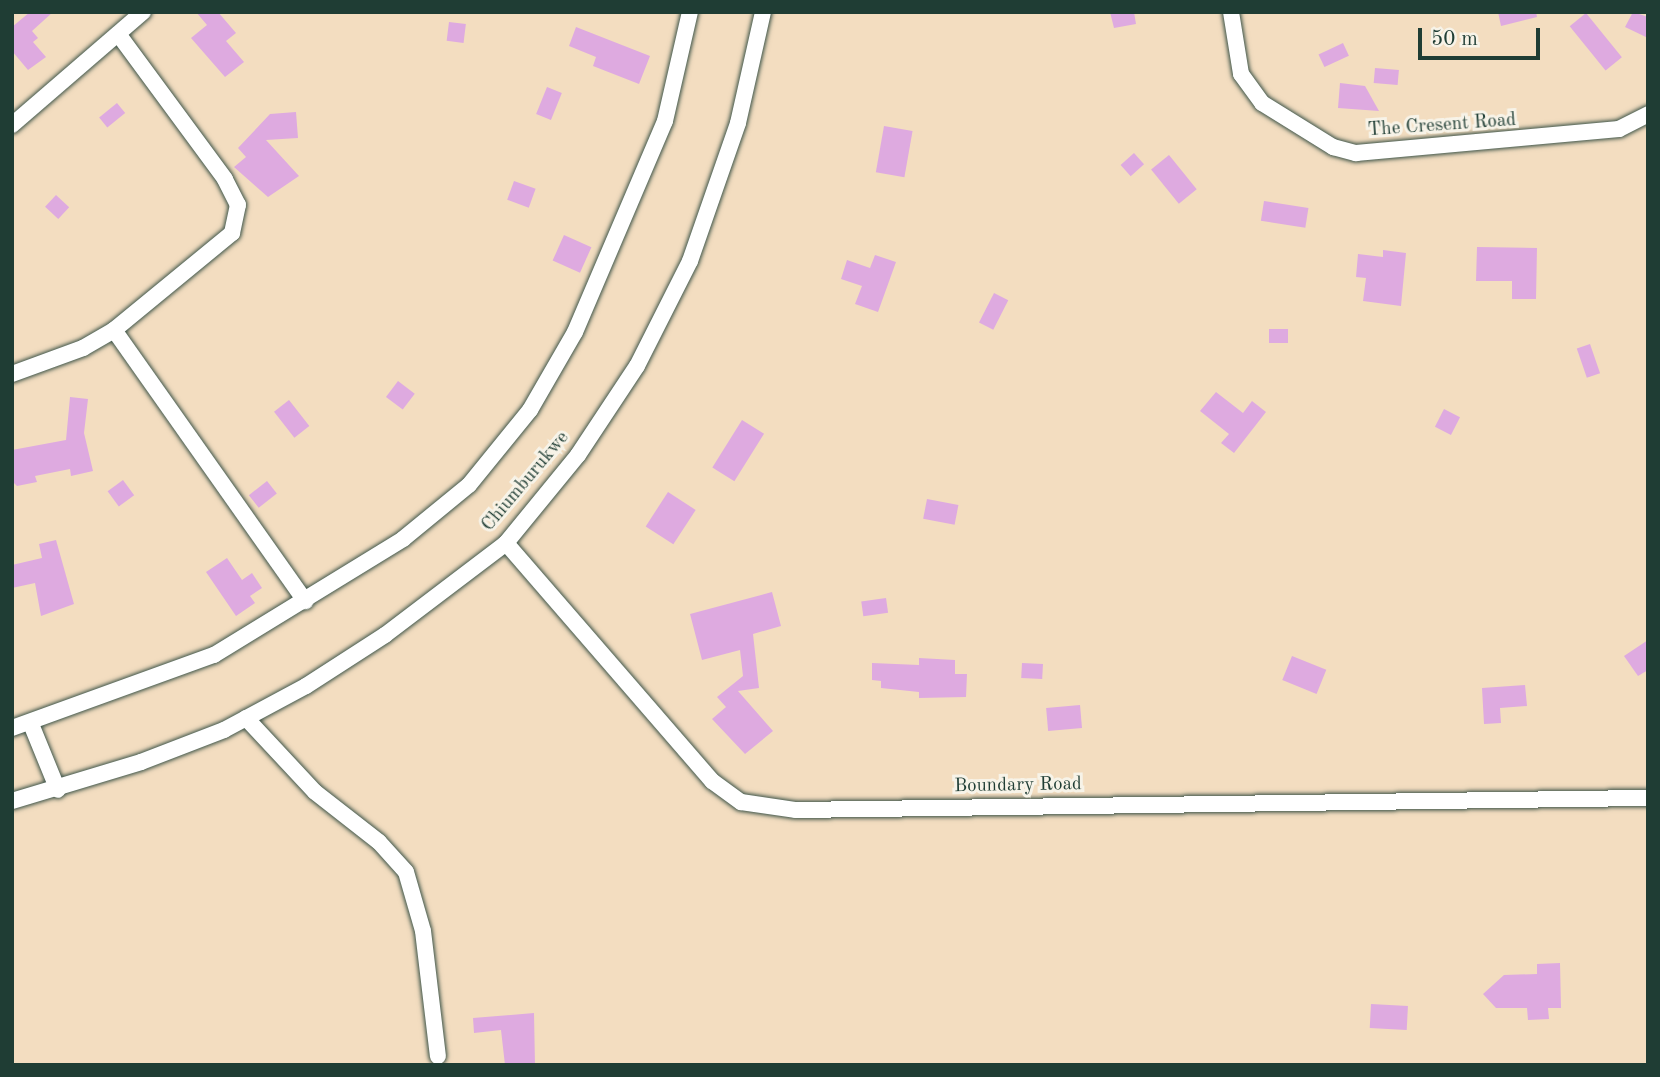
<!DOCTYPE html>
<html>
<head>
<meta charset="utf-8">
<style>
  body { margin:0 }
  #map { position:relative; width:1660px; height:1077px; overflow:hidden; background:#f3ddc0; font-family:"Old Standard TT",serif }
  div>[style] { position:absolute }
  .building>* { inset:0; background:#deaae0; transform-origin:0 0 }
  .roads { filter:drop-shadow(0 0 2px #3f5549) drop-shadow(0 0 2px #3f5549) }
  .minor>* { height:16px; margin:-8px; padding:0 8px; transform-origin:8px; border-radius:8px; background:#fff }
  span { translate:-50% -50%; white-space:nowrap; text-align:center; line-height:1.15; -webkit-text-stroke:6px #f7f3e8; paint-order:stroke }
  .street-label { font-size:19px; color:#1f3d34 }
  .frame { position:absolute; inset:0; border:14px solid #1f3d34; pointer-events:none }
  .scale { position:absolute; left:1418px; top:28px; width:122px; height:32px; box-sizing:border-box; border:4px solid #1f3d34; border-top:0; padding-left:9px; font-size:21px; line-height:24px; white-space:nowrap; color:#1f3d34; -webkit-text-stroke:5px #f7f3e8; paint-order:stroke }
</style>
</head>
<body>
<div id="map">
  <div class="building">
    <i style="clip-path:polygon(30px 12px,53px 12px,32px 31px,38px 38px,33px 42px,46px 57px,28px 70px,12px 51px,12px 27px)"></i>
    <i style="clip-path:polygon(196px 12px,218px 12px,236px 33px,226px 41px,244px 62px,225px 77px,191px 38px,207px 25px)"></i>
    <i style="clip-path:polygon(1110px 12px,1134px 12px,1136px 24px,1114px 28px)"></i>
    <i style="clip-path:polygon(1498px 12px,1536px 12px,1537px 17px,1501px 26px)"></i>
    <i style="clip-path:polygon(1633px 12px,1648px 17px,1648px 38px,1625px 27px)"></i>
    <i style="left:1586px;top:13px;width:57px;height:21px;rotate:51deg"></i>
    <i style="left:449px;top:22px;width:17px;height:19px;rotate:7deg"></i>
    <i style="clip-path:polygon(576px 27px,650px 56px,639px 84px,593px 66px,596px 57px,569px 46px)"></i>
    <i style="left:1343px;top:43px;width:14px;height:27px;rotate:65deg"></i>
    <i style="left:1375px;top:68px;width:24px;height:15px;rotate:5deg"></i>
    <i style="clip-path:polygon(1340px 83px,1365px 86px,1379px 111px,1338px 108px)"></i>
    <i style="left:547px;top:87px;width:16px;height:29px;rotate:22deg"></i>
    <i style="left:117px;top:103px;width:13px;height:23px;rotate:51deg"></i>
    <i style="clip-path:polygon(296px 112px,298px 138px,266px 140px,299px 176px,268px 197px,234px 167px,246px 157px,238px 148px,270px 114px)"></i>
    <i style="left:884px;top:126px;width:29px;height:47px;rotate:10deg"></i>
    <i style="left:1134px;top:153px;width:15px;height:18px;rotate:48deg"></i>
    <i style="left:1169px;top:155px;width:44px;height:23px;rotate:51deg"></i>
    <i style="left:514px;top:181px;width:23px;height:20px;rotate:20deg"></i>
    <i style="left:56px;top:195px;width:18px;height:16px;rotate:43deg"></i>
    <i style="left:1264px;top:201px;width:45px;height:20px;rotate:9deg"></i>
    <i style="left:564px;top:235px;width:30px;height:28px;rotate:24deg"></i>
    <i style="clip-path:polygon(1477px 247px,1537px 248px,1536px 299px,1512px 299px,1512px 281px,1476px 281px)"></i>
    <i style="clip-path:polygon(1383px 250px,1406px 253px,1401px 306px,1363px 301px,1366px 278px,1356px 277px,1358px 254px,1383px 257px)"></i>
    <i style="clip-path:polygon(875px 255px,896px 262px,878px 312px,855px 304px,862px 286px,841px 279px,847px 260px,870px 268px)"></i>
    <i style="left:994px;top:293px;width:16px;height:33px;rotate:27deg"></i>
    <i style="left:1269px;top:329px;width:19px;height:14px"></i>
    <i style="left:1590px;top:344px;width:31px;height:14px;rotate:71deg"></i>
    <i style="left:398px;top:381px;width:21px;height:20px;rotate:37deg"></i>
    <i style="clip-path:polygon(1216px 392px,1243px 413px,1252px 401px,1266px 412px,1234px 453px,1221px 443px,1229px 434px,1200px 411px)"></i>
    <i style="clip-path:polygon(70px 397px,88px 399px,84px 433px,93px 471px,71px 476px,70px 469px,35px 476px,37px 482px,17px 486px,12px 481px,12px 450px,66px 440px)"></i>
    <i style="left:289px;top:400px;width:33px;height:19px;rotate:52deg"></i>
    <i style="left:1444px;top:409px;width:18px;height:20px;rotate:27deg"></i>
    <i style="left:742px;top:420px;width:26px;height:56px;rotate:32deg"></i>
    <i style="left:123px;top:480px;width:19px;height:19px;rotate:54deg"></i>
    <i style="left:267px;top:481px;width:16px;height:23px;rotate:52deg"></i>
    <i style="left:668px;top:492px;width:33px;height:41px;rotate:33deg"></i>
    <i style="left:927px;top:499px;width:32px;height:20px;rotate:11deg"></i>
    <i style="clip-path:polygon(56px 540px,74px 604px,41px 616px,35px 583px,12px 588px,12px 565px,42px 558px,39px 544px)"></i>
    <i style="clip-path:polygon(227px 558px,242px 580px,252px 573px,262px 588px,250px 596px,255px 603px,236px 616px,206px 572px)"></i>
    <i style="clip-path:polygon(772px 592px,781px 626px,753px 634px,759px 688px,738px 691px,773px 731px,745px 754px,712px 719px,726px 707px,717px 697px,743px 676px,740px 650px,702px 660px,690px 614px)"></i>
    <i style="left:886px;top:598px;width:15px;height:25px;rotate:82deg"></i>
    <i style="clip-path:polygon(1648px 640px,1648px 670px,1638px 676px,1624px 656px)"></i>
    <i style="left:1292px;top:656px;width:37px;height:26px;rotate:22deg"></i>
    <i style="clip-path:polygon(919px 658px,955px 660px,955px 674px,967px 674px,966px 697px,919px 698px,919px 692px,881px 688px,881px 681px,872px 680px,872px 663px,919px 665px)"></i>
    <i style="left:1022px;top:663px;width:21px;height:15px;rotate:3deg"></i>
    <i style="clip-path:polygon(1525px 685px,1527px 706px,1500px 708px,1501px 723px,1484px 724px,1482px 688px)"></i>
    <i style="left:1080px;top:705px;width:23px;height:34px;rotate:85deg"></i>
    <i style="clip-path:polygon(1560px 963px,1561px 1008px,1548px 1008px,1549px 1019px,1528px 1020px,1527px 1008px,1496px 1008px,1483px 994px,1504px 975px,1537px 974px,1537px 964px)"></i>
    <i style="left:1371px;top:1004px;width:37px;height:24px;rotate:3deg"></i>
    <i style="clip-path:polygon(534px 1013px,535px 1065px,505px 1065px,501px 1030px,474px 1033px,473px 1018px)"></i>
  </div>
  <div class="roads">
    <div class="minor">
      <i style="left:1231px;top:12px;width:63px;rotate:80.8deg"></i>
      <i style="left:1241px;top:74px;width:36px;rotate:54deg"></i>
      <i style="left:1262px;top:103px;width:84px;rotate:31.8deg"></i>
      <i style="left:1333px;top:147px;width:24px;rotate:15deg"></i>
      <i style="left:1356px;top:153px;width:264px;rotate:-5.2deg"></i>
      <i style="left:1619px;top:129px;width:33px;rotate:-27deg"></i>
      <i style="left:12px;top:125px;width:173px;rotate:-40.8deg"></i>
      <i style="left:114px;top:330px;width:332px;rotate:54.8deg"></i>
      <i style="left:12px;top:374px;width:76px;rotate:-20.1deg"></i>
      <i style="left:83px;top:348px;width:36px;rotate:-30deg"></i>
      <i style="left:114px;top:330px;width:153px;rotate:-39.4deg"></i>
      <i style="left:232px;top:233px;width:29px;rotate:-78deg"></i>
      <i style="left:238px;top:205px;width:29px;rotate:-117deg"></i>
      <i style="left:225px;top:179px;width:180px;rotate:-126.4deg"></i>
      <i style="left:506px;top:543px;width:315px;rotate:49.1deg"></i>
      <i style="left:712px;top:781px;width:36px;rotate:36deg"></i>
      <i style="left:741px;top:802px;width:56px;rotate:8.3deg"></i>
      <i style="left:796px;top:810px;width:852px;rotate:-0.81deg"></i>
      <i style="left:246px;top:718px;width:101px;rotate:47deg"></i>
      <i style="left:315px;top:792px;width:81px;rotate:38deg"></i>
      <i style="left:379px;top:842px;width:40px;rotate:48deg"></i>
      <i style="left:406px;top:872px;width:61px;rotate:73.9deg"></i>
      <i style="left:423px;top:931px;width:126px;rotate:83.2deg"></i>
      <i style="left:31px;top:724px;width:71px;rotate:67.8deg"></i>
      <i style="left:12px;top:728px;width:215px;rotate:-19.9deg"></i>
      <i style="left:214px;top:655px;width:222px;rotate:-31.5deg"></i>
      <i style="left:403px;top:539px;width:85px;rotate:-39.3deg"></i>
      <i style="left:469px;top:485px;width:97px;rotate:-50.9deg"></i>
      <i style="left:530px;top:410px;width:90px;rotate:-60deg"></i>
      <i style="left:575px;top:332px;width:229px;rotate:-66.9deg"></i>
      <i style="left:665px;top:121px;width:112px;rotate:-77.1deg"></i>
      <i style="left:12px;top:801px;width:135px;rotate:-16.8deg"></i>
      <i style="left:141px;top:762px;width:89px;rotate:-21.1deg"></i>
      <i style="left:224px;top:730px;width:93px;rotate:-28.2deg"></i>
      <i style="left:306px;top:686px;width:94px;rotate:-32.8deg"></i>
      <i style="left:385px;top:635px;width:152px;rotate:-37.2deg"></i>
      <i style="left:506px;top:543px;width:114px;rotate:-50.7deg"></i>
      <i style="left:578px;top:455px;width:107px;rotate:-56.5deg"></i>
      <i style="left:637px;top:366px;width:118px;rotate:-63.2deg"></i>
      <i style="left:690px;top:261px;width:146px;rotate:-70.8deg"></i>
      <i style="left:738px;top:123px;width:114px;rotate:-77.3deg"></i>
    </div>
  </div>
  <div class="street-label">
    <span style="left:1442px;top:126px;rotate:-4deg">The Cresent Road</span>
    <span style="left:526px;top:482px;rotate:-50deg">Chiumburukwe</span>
    <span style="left:1018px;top:786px;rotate:-1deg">Boundary Road</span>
  </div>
  <div class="frame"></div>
  <div class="scale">50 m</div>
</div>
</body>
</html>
